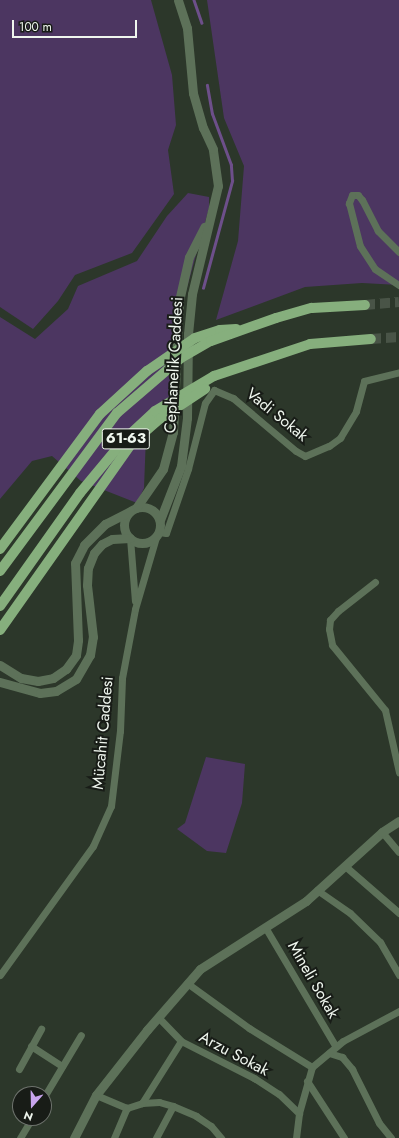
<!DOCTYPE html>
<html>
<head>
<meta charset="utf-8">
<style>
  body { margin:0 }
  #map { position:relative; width:399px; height:1138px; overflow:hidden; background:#2c372a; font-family:Jost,sans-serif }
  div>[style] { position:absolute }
  .green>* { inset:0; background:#4c3661 }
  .stream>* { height:2.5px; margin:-1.25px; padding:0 1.25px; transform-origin:1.25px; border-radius:1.25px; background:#6d4f8a }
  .primary-tunnel>* { height:10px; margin-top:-5px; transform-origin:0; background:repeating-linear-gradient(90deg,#495447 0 10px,transparent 0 15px) }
  .minor>* { height:7px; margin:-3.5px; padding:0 3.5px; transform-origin:3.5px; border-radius:3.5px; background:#5d7159 }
  .tertiary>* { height:9px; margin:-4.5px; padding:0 4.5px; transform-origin:4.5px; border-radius:4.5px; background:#5d7159 }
  .tertiary>.ring { margin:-4.5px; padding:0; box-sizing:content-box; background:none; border:9px solid #5d7159; border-radius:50% }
  .primary>* { height:10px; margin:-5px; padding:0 5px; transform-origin:5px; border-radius:5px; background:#86af7d }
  span { translate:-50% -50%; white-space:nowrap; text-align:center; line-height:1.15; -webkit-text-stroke:4px #181c17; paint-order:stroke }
  .shield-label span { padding:1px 3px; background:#181c17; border:1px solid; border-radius:3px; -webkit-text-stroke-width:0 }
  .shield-label { font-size:15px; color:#eff6ee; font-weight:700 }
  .street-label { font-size:16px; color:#eff6ee }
  .north { position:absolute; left:12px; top:1086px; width:40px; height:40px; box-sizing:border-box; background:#181c17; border:1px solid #6e736d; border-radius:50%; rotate:200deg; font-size:11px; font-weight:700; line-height:16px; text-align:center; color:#eff6ee }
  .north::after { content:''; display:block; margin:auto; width:14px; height:18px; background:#c9a5ee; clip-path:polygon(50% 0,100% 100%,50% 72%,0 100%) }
  .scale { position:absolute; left:12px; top:20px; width:125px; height:18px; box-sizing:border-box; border:2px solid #eff6ee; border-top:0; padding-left:5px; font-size:12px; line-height:14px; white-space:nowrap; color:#eff6ee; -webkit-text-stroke:3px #181c17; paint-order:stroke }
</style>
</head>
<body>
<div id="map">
  <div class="green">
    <i style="clip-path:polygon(0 0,151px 0,172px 75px,176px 125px,168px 150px,174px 194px,132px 253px,75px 275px,58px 301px,33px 329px,0 307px)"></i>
    <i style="clip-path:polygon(207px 0,399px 0,399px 285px,362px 283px,305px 287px,216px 320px,238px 241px,244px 166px,224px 118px)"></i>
    <i style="clip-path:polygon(188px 193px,209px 197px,209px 208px,170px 349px,178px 391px,146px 436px,144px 488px,137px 503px,81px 481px,52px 456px,32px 461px,0 499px,0 317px,35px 339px,68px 309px,78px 286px,137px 261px,167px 216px)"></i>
    <i style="clip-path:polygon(206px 757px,245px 764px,242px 803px,226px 853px,207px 851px,177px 829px,185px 823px)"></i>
  </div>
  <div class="stream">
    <i style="left:194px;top:0;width:24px;rotate:71deg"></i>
    <i style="left:203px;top:288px;width:111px;rotate:-74.8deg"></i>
    <i style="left:232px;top:181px;width:16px;rotate:-94deg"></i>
    <i style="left:231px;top:165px;width:54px;rotate:-110.4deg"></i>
    <i style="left:212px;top:114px;width:29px;rotate:-100deg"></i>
  </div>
  <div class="primary-tunnel">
    <i style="left:365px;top:305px;width:34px;rotate:-5deg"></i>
    <i style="left:371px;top:339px;width:28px;rotate:-4deg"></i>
  </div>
  <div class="minor">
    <i style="left:399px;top:252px;width:30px;rotate:-135deg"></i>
    <i style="left:378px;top:231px;width:35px;rotate:-117deg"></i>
    <i style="left:362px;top:200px;width:6px;rotate:-129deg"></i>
    <i style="left:358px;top:195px;width:6px;rotate:180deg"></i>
    <i style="left:352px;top:195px;width:9px;rotate:111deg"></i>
    <i style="left:349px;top:203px;width:44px;rotate:75.7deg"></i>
    <i style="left:360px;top:246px;width:27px;rotate:57deg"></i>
    <i style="left:375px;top:269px;width:29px;rotate:34deg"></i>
    <i style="left:159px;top:532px;width:7px;rotate:8deg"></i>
    <i style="left:166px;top:533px;width:68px;rotate:-71deg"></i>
    <i style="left:188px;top:469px;width:68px;rotate:-75.6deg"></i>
    <i style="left:205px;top:403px;width:16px;rotate:-55deg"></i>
    <i style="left:214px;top:390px;width:21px;rotate:23deg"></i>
    <i style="left:233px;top:398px;width:82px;rotate:40.1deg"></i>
    <i style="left:296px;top:451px;width:10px;rotate:29deg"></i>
    <i style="left:305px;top:456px;width:26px;rotate:-23deg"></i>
    <i style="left:329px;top:446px;width:14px;rotate:-36deg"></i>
    <i style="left:340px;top:438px;width:31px;rotate:-59deg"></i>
    <i style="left:356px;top:411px;width:31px;rotate:-75deg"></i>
    <i style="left:364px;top:381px;width:36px;rotate:-14deg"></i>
    <i style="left:130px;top:538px;width:63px;rotate:85.5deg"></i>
    <i style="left:375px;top:582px;width:47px;rotate:141.9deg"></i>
    <i style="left:338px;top:611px;width:12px;rotate:132deg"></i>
    <i style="left:330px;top:620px;width:9px;rotate:96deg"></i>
    <i style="left:329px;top:629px;width:16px;rotate:79deg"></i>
    <i style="left:332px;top:645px;width:84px;rotate:50.8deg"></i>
    <i style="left:385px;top:710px;width:64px;rotate:77.3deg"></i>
    <i style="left:382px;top:832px;width:26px;rotate:50deg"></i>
    <i style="left:345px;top:866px;width:72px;rotate:41deg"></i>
    <i style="left:317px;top:890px;width:40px;rotate:34.9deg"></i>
    <i style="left:350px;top:913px;width:42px;rotate:44deg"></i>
    <i style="left:380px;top:942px;width:38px;rotate:60deg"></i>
    <i style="left:265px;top:927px;width:139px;rotate:59.4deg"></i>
    <i style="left:0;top:975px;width:159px;rotate:-54.2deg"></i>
    <i style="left:93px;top:846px;width:44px;rotate:-65.8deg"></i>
    <i style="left:111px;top:806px;width:76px;rotate:-83.2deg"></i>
    <i style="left:120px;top:731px;width:53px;rotate:-87.8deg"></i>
    <i style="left:122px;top:678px;width:70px;rotate:-79.3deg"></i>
    <i style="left:135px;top:609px;width:75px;rotate:-73.7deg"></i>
    <i style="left:187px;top:983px;width:77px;rotate:36deg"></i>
    <i style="left:249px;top:1028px;width:74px;rotate:31.8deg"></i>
    <i style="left:158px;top:1017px;width:33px;rotate:46deg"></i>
    <i style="left:181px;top:1041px;width:82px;rotate:26.9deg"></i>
    <i style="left:254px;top:1078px;width:30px;rotate:33deg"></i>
    <i style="left:279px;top:1094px;width:28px;rotate:44deg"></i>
    <i style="left:31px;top:1046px;width:37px;rotate:33deg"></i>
    <i style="left:329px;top:1053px;width:14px;rotate:17deg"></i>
    <i style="left:342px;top:1057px;width:16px;rotate:50deg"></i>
    <i style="left:352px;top:1069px;width:60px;rotate:63.4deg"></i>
    <i style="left:379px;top:1123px;width:19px;rotate:51deg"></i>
    <i style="left:19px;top:1069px;width:46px;rotate:-61.2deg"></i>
    <i style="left:307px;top:1081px;width:68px;rotate:57deg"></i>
    <i style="left:96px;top:1095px;width:34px;rotate:23deg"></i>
    <i style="left:127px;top:1108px;width:16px;rotate:-18deg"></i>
    <i style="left:142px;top:1103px;width:17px;rotate:-3deg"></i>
    <i style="left:159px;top:1102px;width:15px;rotate:16deg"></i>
    <i style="left:173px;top:1106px;width:25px;rotate:23deg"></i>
    <i style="left:196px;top:1116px;width:18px;rotate:34deg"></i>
    <i style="left:211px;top:1126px;width:16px;rotate:50deg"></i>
    <i style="left:44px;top:1097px;width:72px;rotate:-59.2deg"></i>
    <i style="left:142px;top:1103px;width:73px;rotate:-57.8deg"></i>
    <i style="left:20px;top:1138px;width:23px;rotate:-59deg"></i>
    <i style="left:114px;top:1138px;width:33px;rotate:-67deg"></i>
    <i style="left:156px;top:1138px;width:36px;rotate:-62deg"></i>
    <i style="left:296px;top:1138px;width:25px;rotate:-83deg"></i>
    <i style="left:299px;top:1113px;width:48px;rotate:-74.2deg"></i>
    <i style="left:312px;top:1067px;width:40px;rotate:-40deg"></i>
    <i style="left:343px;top:1041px;width:64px;rotate:-28.2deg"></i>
  </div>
  <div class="tertiary">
    <i class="ring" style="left:124px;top:507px;width:27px;height:27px"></i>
    <i style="left:136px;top:508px;width:47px;rotate:-55.3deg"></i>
    <i style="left:163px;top:469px;width:38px;rotate:-75deg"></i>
    <i style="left:173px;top:432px;width:131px;rotate:-87.4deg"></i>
    <i style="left:179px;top:301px;width:45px;rotate:-77.2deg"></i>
    <i style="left:189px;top:257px;width:34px;rotate:-63deg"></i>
    <i style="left:160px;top:520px;width:58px;rotate:-68.7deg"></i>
    <i style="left:181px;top:466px;width:48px;rotate:-82.9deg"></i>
    <i style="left:187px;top:418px;width:84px;rotate:-89.3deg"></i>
    <i style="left:188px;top:334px;width:40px;rotate:-84.3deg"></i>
    <i style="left:192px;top:294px;width:111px;rotate:-76.5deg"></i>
    <i style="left:218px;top:186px;width:37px;rotate:-98deg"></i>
    <i style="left:213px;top:149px;width:23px;rotate:-115deg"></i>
    <i style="left:203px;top:128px;width:36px;rotate:-106deg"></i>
    <i style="left:193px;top:93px;width:65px;rotate:-95.3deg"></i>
    <i style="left:187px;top:28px;width:29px;rotate:-108deg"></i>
    <i style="left:0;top:665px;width:25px;rotate:32deg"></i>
    <i style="left:21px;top:678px;width:17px;rotate:10deg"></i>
    <i style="left:38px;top:681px;width:15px;rotate:-11deg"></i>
    <i style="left:53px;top:678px;width:16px;rotate:-35deg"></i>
    <i style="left:66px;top:669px;width:17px;rotate:-54deg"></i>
    <i style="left:76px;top:655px;width:15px;rotate:-82deg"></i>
    <i style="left:78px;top:640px;width:77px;rotate:-92.2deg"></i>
    <i style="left:75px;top:563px;width:20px;rotate:-63deg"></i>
    <i style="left:84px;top:545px;width:30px;rotate:-45deg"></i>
    <i style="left:105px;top:524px;width:28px;rotate:-27deg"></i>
    <i style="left:0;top:682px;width:41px;rotate:15.4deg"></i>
    <i style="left:40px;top:693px;width:16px;rotate:-7deg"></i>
    <i style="left:56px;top:691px;width:23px;rotate:-31deg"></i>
    <i style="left:76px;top:679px;width:28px;rotate:-60deg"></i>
    <i style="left:90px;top:655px;width:18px;rotate:-81deg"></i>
    <i style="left:93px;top:637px;width:52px;rotate:-96.6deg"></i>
    <i style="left:87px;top:585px;width:17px;rotate:-87deg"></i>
    <i style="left:88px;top:568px;width:16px;rotate:-68deg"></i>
    <i style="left:94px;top:553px;width:12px;rotate:-48deg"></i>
    <i style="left:102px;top:544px;width:11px;rotate:-27deg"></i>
    <i style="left:112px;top:539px;width:18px;rotate:-3deg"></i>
    <i style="left:74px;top:1138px;width:48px;rotate:-62.9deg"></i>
    <i style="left:96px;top:1095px;width:83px;rotate:-51.9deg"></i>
    <i style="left:147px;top:1030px;width:81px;rotate:-49deg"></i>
    <i style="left:200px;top:969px;width:126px;rotate:-32.7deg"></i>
    <i style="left:306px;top:901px;width:103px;rotate:-42.2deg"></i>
    <i style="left:382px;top:832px;width:20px;rotate:-33deg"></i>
  </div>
  <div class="primary">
    <i style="left:0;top:549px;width:168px;rotate:-53.5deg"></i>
    <i style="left:100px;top:414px;width:64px;rotate:-42.5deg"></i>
    <i style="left:147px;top:371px;width:58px;rotate:-34.5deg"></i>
    <i style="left:195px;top:338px;width:26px;rotate:-18deg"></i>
    <i style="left:220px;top:330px;width:16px;rotate:-4deg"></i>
    <i style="left:0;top:571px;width:197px;rotate:-53.5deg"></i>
    <i style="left:117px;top:413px;width:84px;rotate:-40.7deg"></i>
    <i style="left:181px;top:358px;width:34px;rotate:-30deg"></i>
    <i style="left:211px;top:341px;width:69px;rotate:-19.5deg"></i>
    <i style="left:276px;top:318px;width:37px;rotate:-16deg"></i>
    <i style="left:312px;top:308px;width:53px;rotate:-3.2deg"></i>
    <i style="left:0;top:606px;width:138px;rotate:-54.7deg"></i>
    <i style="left:80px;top:493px;width:69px;rotate:-50.3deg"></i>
    <i style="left:124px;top:440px;width:42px;rotate:-43.1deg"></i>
    <i style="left:155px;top:411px;width:69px;rotate:-30.7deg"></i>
    <i style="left:214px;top:376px;width:101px;rotate:-18.4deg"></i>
    <i style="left:310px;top:344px;width:61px;rotate:-4.7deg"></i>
    <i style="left:0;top:630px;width:229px;rotate:-54.8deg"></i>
    <i style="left:132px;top:443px;width:38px;rotate:-41deg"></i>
    <i style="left:161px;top:418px;width:53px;rotate:-33.4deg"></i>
  </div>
  <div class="shield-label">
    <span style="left:126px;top:439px">61-63</span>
  </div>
  <div class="street-label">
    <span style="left:174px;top:365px;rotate:-87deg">Cephanelik Caddesi</span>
    <span style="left:277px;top:415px;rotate:39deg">Vadi Sokak</span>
    <span style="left:103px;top:733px;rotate:-85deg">Mücahit Caddesi</span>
    <span style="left:313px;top:980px;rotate:60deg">Mineli Sokak</span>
    <span style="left:234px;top:1054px;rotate:28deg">Arzu Sokak</span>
  </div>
  <div class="north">N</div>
  <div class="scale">100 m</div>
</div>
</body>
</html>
